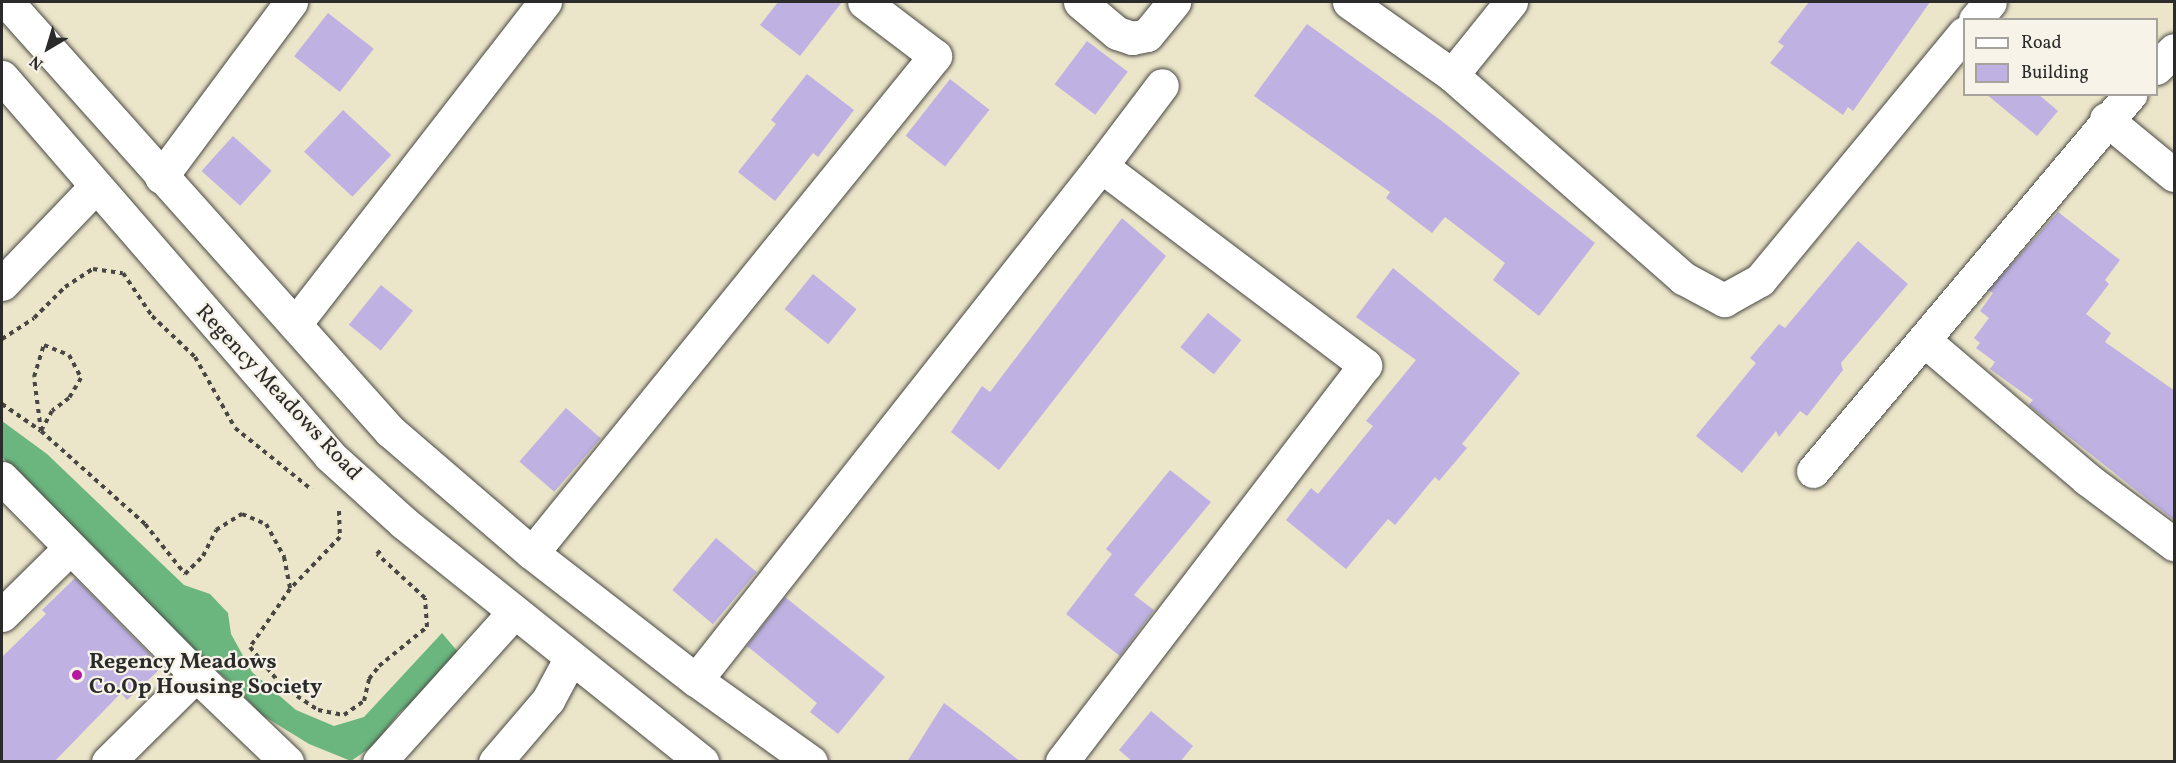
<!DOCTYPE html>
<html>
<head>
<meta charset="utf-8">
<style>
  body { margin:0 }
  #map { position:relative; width:2176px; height:763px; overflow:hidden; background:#ebe5c9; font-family:Vollkorn,serif }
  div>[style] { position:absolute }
  .forest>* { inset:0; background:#6bb67f }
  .building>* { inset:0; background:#bfb2e3; transform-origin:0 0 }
  .path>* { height:4px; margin-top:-2px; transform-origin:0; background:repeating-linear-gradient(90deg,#484743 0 4.5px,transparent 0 9px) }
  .roads { filter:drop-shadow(0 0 2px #484743) drop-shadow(0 0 2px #484743) }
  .minor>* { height:33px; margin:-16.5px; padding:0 16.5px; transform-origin:16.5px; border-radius:16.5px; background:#fff }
  .dots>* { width:16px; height:16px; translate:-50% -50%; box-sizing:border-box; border:3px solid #f7f3e8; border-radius:50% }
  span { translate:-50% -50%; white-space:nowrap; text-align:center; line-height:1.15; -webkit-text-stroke:4.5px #f7f3e8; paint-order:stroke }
  .street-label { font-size:22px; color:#2b2b2b }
  .poi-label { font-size:22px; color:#2b2b2b; font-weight:700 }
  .left { translate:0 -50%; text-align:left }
  .frame { position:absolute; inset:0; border:3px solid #2b2b2b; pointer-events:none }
  .legend { position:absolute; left:1963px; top:18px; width:195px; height:78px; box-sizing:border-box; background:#f7f3e8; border:2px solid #a5a39c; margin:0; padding:8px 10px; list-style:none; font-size:18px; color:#2b2b2b }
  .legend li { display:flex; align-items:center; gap:12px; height:30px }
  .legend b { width:30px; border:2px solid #a5a39c }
  .north { position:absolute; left:18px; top:18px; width:60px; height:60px; -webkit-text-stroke:4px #f7f3e8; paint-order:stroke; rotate:218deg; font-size:16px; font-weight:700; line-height:24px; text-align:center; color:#2b2b2b }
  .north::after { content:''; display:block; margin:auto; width:21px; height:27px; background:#2b2b2b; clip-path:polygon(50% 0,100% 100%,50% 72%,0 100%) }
</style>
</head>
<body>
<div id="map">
  <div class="forest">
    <i style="clip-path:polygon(2px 421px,47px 454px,184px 585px,210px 594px,228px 613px,231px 634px,252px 672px,296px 710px,334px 726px,364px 717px,442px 633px,458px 652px,432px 686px,399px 713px,374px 745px,351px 761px,309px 744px,262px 715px,229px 681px,161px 625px,2px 457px)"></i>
  </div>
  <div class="building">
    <i style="clip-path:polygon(778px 2px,842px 2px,800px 56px,760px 25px)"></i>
    <i style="clip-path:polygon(1809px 2px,1930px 2px,1853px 111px,1848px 107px,1843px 115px,1770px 63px,1784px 46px,1778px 42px)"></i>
    <i style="left:328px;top:13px;width:58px;height:55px;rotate:38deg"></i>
    <i style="clip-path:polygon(1307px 24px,1443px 122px,1595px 243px,1539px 316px,1493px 280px,1505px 263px,1445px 217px,1432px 233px,1386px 198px,1390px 192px,1254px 96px)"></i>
    <i style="left:1087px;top:41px;width:51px;height:54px;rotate:37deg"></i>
    <i style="clip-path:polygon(807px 74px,854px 110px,818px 157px,813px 153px,775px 201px,738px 172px,776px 124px,771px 120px)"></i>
    <i style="left:950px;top:79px;width:50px;height:72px;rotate:38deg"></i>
    <i style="clip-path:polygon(1986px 94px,2038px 94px,2058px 111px,2037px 136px)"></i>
    <i style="left:343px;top:110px;width:66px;height:57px;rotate:43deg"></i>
    <i style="left:233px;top:136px;width:52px;height:47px;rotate:42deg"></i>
    <i style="clip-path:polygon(2058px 212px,2120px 260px,2105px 280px,2109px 284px,2086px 314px,2111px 333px,2105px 342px,2175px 391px,2175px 521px,2029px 405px,2033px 400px,1990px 369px,1995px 362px,1976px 348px,1980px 343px,1974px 338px,1989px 318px,1980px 311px,1993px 293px,1989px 290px)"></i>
    <i style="clip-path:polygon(1122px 218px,1166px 256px,999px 470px,951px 432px,982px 386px,990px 392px)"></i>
    <i style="clip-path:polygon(1858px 241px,1908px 284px,1841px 363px,1843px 370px,1807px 416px,1800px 411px,1779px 437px,1776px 431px,1742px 473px,1696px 436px,1756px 363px,1750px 358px,1779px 324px,1785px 328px)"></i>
    <i style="clip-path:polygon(1393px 268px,1520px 373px,1462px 444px,1467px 448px,1439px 481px,1435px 477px,1395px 525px,1388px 519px,1346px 569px,1286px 520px,1311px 488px,1318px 494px,1373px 426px,1366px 421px,1416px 360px,1356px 317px)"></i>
    <i style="left:813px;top:274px;width:56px;height:45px;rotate:39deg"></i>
    <i style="left:381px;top:285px;width:41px;height:51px;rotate:39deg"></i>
    <i style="left:1208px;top:313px;width:43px;height:44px;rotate:39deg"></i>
    <i style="left:566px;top:408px;width:46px;height:71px;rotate:41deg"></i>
    <i style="clip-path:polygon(1170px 470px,1211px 502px,1134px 595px,1154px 610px,1120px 656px,1066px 614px,1112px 554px,1106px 549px)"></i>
    <i style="left:716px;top:538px;width:53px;height:68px;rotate:40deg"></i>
    <i style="clip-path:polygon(75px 578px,162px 667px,127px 700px,121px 693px,54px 762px,2px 762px,2px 657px,46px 614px,42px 610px)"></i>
    <i style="clip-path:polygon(785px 597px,885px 677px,838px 734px,810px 712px,817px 703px,747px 646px)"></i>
    <i style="clip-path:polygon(944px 703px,984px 733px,1021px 762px,907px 762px)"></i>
    <i style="clip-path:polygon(1151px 711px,1193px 746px,1180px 762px,1133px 762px,1119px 750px)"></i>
  </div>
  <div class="path">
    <i style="left:2px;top:339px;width:38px;rotate:-33deg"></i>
    <i style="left:34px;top:318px;width:44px;rotate:-45deg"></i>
    <i style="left:65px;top:287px;width:33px;rotate:-33deg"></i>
    <i style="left:93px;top:269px;width:30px;rotate:8deg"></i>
    <i style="left:123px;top:273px;width:52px;rotate:56deg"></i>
    <i style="left:152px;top:316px;width:59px;rotate:43.6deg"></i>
    <i style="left:195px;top:357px;width:81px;rotate:60.6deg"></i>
    <i style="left:235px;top:428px;width:99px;rotate:38.8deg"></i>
    <i style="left:44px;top:345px;width:27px;rotate:22deg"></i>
    <i style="left:69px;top:355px;width:26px;rotate:62deg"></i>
    <i style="left:81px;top:378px;width:23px;rotate:121deg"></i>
    <i style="left:69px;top:398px;width:21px;rotate:143deg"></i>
    <i style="left:52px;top:411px;width:23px;rotate:119deg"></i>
    <i style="left:41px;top:431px;width:54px;rotate:-97.4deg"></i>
    <i style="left:34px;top:377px;width:34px;rotate:-73deg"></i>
    <i style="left:2px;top:404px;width:47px;rotate:34.7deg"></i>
    <i style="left:41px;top:431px;width:140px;rotate:41.8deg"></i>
    <i style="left:145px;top:524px;width:64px;rotate:51.3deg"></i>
    <i style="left:185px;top:574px;width:25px;rotate:-45deg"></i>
    <i style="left:203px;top:556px;width:29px;rotate:-63deg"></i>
    <i style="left:216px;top:530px;width:31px;rotate:-32deg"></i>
    <i style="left:242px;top:514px;width:26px;rotate:23deg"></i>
    <i style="left:266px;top:524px;width:38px;rotate:61deg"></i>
    <i style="left:284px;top:557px;width:32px;rotate:79deg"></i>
    <i style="left:339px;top:511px;width:26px;rotate:88deg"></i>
    <i style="left:340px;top:537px;width:72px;rotate:133.9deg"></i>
    <i style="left:290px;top:589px;width:70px;rotate:124.6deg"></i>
    <i style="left:250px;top:647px;width:50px;rotate:50.6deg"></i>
    <i style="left:282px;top:686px;width:43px;rotate:33.7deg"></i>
    <i style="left:318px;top:710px;width:26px;rotate:11deg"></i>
    <i style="left:344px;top:715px;width:24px;rotate:-35deg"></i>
    <i style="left:364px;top:701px;width:23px;rotate:-77deg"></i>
    <i style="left:369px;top:679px;width:16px;rotate:-52deg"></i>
    <i style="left:379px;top:666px;width:62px;rotate:-39.1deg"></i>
    <i style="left:427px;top:627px;width:29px;rotate:-94deg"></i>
    <i style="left:425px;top:598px;width:65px;rotate:-137.5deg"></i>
    <i style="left:377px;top:554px;width:7px;rotate:-45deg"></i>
  </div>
  <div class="roads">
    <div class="minor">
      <i style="left:7px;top:2px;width:575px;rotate:48.24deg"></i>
      <i style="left:390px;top:431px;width:187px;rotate:40.7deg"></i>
      <i style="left:532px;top:553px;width:207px;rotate:37.8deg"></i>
      <i style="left:696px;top:680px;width:141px;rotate:35.5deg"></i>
      <i style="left:1080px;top:2px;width:48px;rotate:40deg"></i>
      <i style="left:1117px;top:33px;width:16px;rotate:18deg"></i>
      <i style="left:1132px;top:38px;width:15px;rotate:-11deg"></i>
      <i style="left:1147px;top:35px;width:43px;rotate:-50.7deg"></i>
      <i style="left:1349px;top:2px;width:126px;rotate:35.3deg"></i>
      <i style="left:1452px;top:75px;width:94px;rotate:-51.1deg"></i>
      <i style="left:1975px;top:20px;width:23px;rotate:-50deg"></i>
      <i style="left:2156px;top:68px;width:25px;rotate:-45deg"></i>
      <i style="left:1452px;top:75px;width:308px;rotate:41.3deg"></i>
      <i style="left:1683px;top:278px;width:47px;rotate:28.2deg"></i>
      <i style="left:1724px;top:300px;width:41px;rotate:-29.1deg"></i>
      <i style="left:1760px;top:280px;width:320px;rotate:-50.4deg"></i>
      <i style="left:2px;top:77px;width:500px;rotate:49.1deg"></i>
      <i style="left:329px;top:455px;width:101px;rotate:42.2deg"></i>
      <i style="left:404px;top:523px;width:382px;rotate:38.7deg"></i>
      <i style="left:2106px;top:119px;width:88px;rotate:39.5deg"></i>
      <i style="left:1101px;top:166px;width:101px;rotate:-53deg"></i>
      <i style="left:161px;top:177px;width:218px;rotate:-53.4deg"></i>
      <i style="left:2px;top:284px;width:133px;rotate:-46.2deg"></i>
      <i style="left:295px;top:324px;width:408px;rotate:-52.2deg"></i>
      <i style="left:1925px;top:341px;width:213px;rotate:40.4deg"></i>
      <i style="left:2087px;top:479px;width:109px;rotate:36.8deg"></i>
      <i style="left:1813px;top:471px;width:493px;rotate:-49.9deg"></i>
      <i style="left:2px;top:478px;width:276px;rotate:45.4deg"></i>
      <i style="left:196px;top:675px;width:124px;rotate:135.3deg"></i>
      <i style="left:532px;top:553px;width:640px;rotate:-50.96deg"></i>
      <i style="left:935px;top:56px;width:89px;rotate:-142.7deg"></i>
      <i style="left:2px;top:615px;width:95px;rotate:-44.6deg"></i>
      <i style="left:196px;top:675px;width:126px;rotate:43.7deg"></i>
      <i style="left:696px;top:680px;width:654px;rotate:-51.76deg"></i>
      <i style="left:1101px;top:166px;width:331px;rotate:37deg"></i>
      <i style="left:1365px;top:365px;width:499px;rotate:127.4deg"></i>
      <i style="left:379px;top:762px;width:202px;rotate:-48deg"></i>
      <i style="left:495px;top:762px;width:82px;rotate:-49.5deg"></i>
      <i style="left:548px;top:700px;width:47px;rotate:-61.8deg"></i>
    </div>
  </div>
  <div class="dots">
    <i style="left:77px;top:675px;background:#b5179e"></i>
  </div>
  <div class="street-label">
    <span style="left:278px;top:393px;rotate:47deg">Regency Meadows Road</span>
  </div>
  <div class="poi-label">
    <span class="left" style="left:89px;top:675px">Regency Meadows<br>Co.Op Housing Society</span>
  </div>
  <div class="frame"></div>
  <ul class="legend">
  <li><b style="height:8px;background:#fff"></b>Road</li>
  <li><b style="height:16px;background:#bfb2e3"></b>Building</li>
  </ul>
  <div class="north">N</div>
</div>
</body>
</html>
